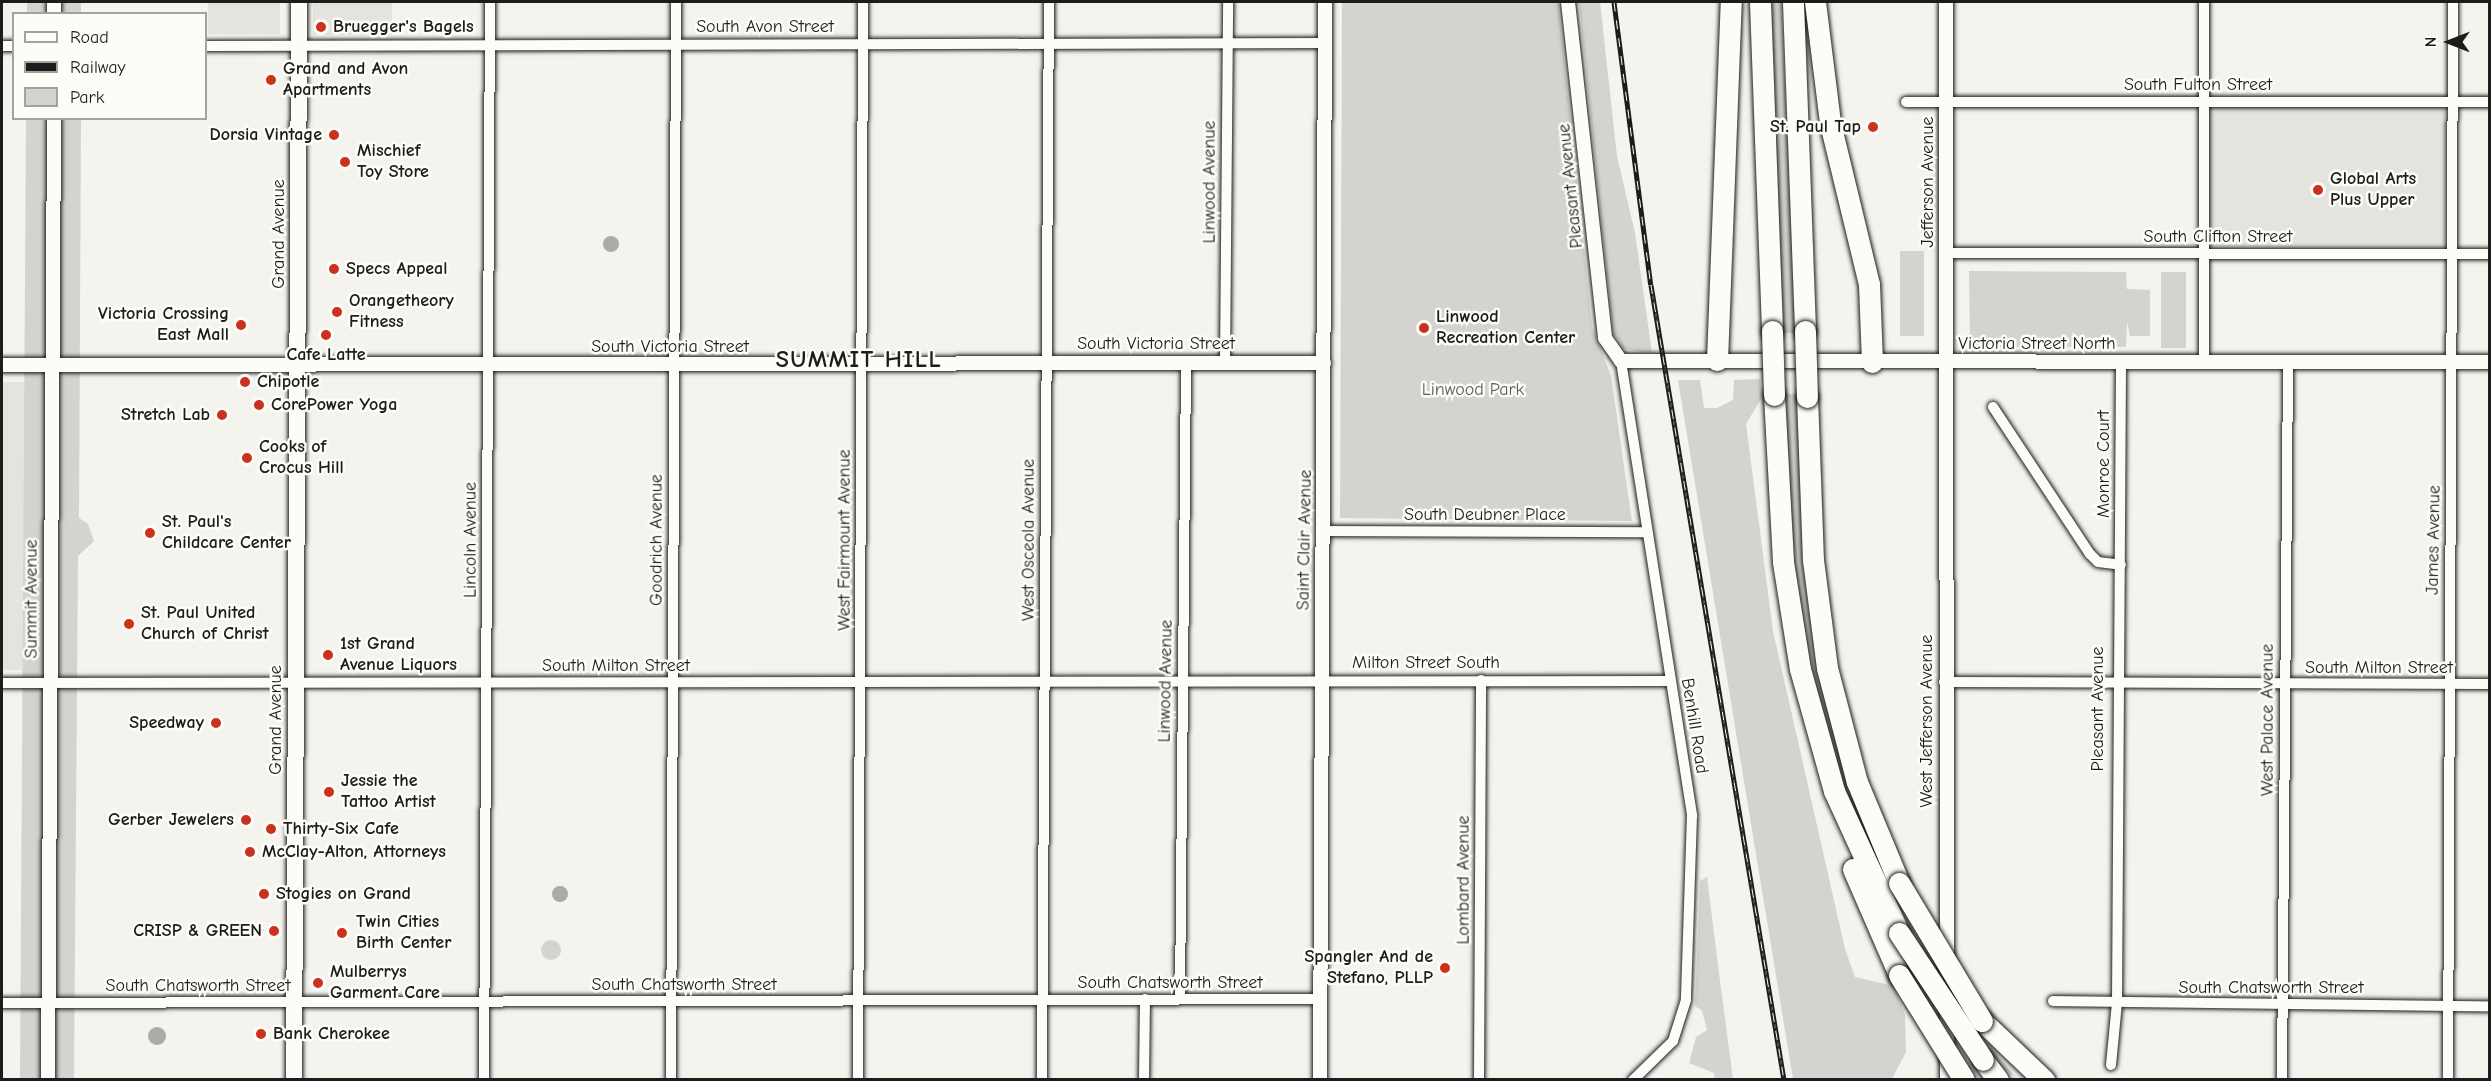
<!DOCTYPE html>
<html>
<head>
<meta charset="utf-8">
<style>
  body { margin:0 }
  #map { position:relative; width:2491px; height:1081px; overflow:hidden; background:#f4f3ee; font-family:"Comic Neue",sans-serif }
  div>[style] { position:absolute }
  .built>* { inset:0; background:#e4e3de; transform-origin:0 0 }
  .green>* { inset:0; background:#d4d3cf; transform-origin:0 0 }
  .round { border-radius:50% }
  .water>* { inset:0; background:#abaaa6 }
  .roads { filter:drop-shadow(0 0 2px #1c1c1c) drop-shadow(0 0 2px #1c1c1c) }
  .minor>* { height:10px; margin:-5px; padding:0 5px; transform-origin:5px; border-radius:5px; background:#fdfcf7 }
  .tertiary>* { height:14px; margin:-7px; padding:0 7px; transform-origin:7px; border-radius:7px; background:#fdfcf7 }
  .secondary>* { height:16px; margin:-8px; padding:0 8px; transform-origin:8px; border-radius:8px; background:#fdfcf7 }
  .motorway>* { height:21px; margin:-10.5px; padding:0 10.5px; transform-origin:10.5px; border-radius:10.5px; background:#fdfcf7 }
  .rail>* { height:5px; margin-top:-2.5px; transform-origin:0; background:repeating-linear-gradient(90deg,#fdfcf7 0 9px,#1c1c1c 0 18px); box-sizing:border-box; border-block:2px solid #1c1c1c }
  .bridges { filter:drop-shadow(0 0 2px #1c1c1c) drop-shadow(0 0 2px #1c1c1c) }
  .motorway-bridge>* { height:21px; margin:-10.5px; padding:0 10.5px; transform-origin:10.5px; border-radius:10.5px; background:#fdfcf7 }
  .dots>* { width:16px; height:16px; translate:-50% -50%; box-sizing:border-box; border:3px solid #fdfcf7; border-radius:50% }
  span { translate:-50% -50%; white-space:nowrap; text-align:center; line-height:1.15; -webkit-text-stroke:5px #fdfcf7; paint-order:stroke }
  .poi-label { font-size:18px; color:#1c1c1c; font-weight:700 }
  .left { translate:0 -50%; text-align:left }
  .right { translate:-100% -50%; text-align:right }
  .street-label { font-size:18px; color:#1c1c1c }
  .park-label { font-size:18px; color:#5c5c5b }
  .district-label { font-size:24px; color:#1c1c1c; font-weight:700; letter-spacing:1.5px }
  .frame { position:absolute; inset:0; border:3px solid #1c1c1c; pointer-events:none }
  .legend { position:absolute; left:12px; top:12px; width:195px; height:108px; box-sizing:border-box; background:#fdfcf7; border:2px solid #a3a29f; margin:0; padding:8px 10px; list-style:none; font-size:18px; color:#1c1c1c }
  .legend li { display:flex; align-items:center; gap:12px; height:30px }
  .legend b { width:30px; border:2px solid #a3a29f }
  .north { position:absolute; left:2419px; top:12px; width:60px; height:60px; -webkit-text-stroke:4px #fdfcf7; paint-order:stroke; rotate:270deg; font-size:16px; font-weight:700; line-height:24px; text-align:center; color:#1c1c1c }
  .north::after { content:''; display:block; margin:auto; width:21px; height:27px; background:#1c1c1c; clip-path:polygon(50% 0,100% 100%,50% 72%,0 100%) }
</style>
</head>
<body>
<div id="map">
  <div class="built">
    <i style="left:208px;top:2px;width:72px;height:32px"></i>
    <i style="left:313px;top:2px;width:79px;height:33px"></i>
    <i style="left:2445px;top:107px;width:140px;height:236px;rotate:90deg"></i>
    <i style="left:2px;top:382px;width:23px;height:288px"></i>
  </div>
  <div class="green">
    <i style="left:27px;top:2px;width:54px;height:12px"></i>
    <i style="clip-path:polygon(1342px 2px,1558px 2px,1592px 326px,1611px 376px,1632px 521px,1340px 518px)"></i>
    <i style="clip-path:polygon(1579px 2px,1600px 2px,1617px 156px,1635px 233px,1652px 353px,1624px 349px,1613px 332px)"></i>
    <i style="clip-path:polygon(1770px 2px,1781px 2px,1796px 333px,1783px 333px)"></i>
    <i style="clip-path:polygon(26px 119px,81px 119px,79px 518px,88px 524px,94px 541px,78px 556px,74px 1079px,20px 1080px)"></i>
    <i style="left:1900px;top:251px;width:24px;height:85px"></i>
    <i style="clip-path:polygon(1969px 271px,2126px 272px,2127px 289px,2150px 290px,2150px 336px,2130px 336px,2127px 321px,2126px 347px,1970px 347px)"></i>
    <i style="left:2161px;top:272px;width:25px;height:76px"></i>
    <i style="clip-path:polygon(1760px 379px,1761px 399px,1746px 424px,1773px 631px,1845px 949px,1855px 977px,1894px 986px,1905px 1015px,1906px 1052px,1892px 1079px,1793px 1079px,1678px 380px,1700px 380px,1704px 408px,1717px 408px,1733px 400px,1734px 380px)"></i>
    <i style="clip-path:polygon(1784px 394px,1798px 394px,1815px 651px,1826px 704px,1900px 913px,1855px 814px,1813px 678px,1793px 561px)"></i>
    <i style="clip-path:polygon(1707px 877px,1720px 981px,1733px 1079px,1715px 1079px,1714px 1073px,1689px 1063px,1696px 1037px,1707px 1030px,1702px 1011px,1695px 1006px,1700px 881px)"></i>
    <i class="round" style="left:541px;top:940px;width:20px;height:20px"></i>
    <i style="clip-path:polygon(1984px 1038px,2003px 1062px,2017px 1079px,2000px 1065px)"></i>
  </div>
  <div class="water">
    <i class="round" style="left:603px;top:236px;width:16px;height:16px"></i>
    <i class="round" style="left:552px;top:886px;width:16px;height:16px"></i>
    <i class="round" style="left:148px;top:1027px;width:18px;height:18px"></i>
  </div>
  <div class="roads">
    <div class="minor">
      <i style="left:2204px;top:2px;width:360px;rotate:90deg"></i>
      <i style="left:2px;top:46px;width:12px"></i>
      <i style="left:206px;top:46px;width:1119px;rotate:-0.15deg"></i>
      <i style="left:1906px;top:102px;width:584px"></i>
      <i style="left:1946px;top:253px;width:544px;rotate:0.11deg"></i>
      <i style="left:1621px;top:361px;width:460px;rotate:81.1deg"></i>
      <i style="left:1692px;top:815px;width:185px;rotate:91.9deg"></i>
      <i style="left:1686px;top:1000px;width:43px;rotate:107.6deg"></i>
      <i style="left:1673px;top:1041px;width:56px;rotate:135.7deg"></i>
      <i style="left:1225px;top:362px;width:360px;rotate:-89.5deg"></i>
      <i style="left:1993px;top:407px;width:176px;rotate:56.6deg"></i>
      <i style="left:2090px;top:554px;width:11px;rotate:45deg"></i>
      <i style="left:2098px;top:562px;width:23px;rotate:7deg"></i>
      <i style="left:1323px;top:531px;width:324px;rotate:0.2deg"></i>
      <i style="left:1944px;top:682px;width:546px;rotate:0.21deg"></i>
      <i style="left:2px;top:683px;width:1668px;rotate:-0.07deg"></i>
      <i style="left:1180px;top:999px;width:637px;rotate:-89.46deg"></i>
      <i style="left:2053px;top:1001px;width:437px;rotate:0.7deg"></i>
      <i style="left:2px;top:1003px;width:1318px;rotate:-0.17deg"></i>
      <i style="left:2111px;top:1065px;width:62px;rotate:-84.5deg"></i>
      <i style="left:2117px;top:1003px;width:641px;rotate:-89.64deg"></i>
      <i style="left:484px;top:1080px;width:1078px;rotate:-89.68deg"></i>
      <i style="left:671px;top:1080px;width:1078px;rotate:-89.73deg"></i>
      <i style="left:858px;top:1080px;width:1078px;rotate:-89.73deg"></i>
      <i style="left:1042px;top:1080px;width:1078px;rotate:-89.63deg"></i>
      <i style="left:1144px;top:1080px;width:81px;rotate:-89.3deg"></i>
      <i style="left:1479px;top:1080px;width:400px;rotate:-89.7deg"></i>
      <i style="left:2282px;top:1080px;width:719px;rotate:-89.52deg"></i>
      <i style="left:2448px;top:1080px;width:1078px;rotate:-89.73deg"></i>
    </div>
    <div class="tertiary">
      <i style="left:1568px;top:2px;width:338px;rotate:83.7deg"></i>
      <i style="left:1605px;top:338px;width:28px;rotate:55deg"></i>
      <i style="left:1621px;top:361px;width:869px;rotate:0.07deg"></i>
      <i style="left:1946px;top:2px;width:1078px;rotate:89.95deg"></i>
      <i style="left:54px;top:14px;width:12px;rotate:-90deg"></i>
      <i style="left:2px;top:365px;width:1322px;rotate:-0.09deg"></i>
      <i style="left:48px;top:1080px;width:962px;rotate:-89.64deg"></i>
      <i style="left:1320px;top:1080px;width:1078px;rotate:-89.73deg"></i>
    </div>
    <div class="secondary">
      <i style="left:294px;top:1080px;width:1078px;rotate:-89.73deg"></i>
    </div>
    <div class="motorway">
      <i style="left:1760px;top:2px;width:329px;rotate:87.9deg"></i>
      <i style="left:1793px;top:2px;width:329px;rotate:87.9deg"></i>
      <i style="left:1815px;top:2px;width:122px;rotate:82.9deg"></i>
      <i style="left:1830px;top:123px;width:166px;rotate:76.4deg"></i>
      <i style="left:1869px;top:284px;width:78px;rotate:87.8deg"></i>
      <i style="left:1717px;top:360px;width:358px;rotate:-87.8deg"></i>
      <i style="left:1774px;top:395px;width:167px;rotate:86.9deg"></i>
      <i style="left:1783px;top:562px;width:108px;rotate:81deg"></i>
      <i style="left:1800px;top:669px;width:127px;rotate:74.4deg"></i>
      <i style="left:1834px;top:791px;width:156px;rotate:65.4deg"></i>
      <i style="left:1807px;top:397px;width:163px;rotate:87.9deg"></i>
      <i style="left:1813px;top:560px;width:109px;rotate:82.6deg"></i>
      <i style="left:1827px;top:668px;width:118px;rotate:75.3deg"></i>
      <i style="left:1857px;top:782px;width:109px;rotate:67.4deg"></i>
      <i style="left:1853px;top:869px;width:116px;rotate:66.5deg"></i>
      <i style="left:1982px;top:1021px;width:86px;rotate:43.6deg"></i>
      <i style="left:1983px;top:1060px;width:25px;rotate:53deg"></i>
    </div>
  </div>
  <div class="rail">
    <i style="left:1614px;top:2px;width:285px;rotate:82.6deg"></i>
    <i style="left:1651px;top:285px;width:806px;rotate:80.5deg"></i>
  </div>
  <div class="bridges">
    <div class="motorway-bridge">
      <i style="left:1772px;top:331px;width:64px;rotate:88.2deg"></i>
      <i style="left:1805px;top:331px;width:66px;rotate:88.3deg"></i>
      <i style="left:1899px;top:883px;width:161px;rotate:59deg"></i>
      <i style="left:1899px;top:933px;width:152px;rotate:56.5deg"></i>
      <i style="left:1899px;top:975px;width:123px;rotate:58.2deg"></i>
    </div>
  </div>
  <div class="dots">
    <i style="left:321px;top:27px;background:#c8321e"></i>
    <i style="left:271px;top:80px;background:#c8321e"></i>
    <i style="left:1873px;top:127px;background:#c8321e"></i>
    <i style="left:334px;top:135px;background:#c8321e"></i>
    <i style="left:345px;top:162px;background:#c8321e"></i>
    <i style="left:2318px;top:190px;background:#c8321e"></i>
    <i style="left:334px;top:269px;background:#c8321e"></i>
    <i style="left:337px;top:312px;background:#c8321e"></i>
    <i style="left:241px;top:325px;background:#c8321e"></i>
    <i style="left:1424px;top:328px;background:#c8321e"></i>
    <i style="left:326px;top:335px;background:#c8321e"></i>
    <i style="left:245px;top:382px;background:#c8321e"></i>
    <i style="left:259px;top:405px;background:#c8321e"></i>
    <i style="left:222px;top:415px;background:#c8321e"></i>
    <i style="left:247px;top:458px;background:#c8321e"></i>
    <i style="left:150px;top:533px;background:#c8321e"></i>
    <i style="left:129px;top:624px;background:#c8321e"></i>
    <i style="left:328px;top:655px;background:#c8321e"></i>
    <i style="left:216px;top:723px;background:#c8321e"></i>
    <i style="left:329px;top:792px;background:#c8321e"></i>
    <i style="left:246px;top:820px;background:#c8321e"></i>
    <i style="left:271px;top:829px;background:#c8321e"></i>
    <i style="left:250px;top:852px;background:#c8321e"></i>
    <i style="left:264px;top:894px;background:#c8321e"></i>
    <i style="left:274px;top:931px;background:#c8321e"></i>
    <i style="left:342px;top:933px;background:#c8321e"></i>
    <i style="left:1445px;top:968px;background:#c8321e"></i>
    <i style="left:318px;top:983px;background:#c8321e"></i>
    <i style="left:261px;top:1034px;background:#c8321e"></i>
  </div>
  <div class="poi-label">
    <span class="left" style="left:333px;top:27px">Bruegger's Bagels</span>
    <span class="left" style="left:283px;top:80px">Grand and Avon<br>Apartments</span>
    <span class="right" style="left:1861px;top:127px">St. Paul Tap</span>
    <span class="right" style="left:322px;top:135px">Dorsia Vintage</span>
    <span class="left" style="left:357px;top:162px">Mischief<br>Toy Store</span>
    <span class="left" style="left:2330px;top:190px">Global Arts<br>Plus Upper</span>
    <span class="left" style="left:346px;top:269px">Specs Appeal</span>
    <span class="left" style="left:349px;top:312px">Orangetheory<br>Fitness</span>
    <span class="right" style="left:229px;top:325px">Victoria Crossing<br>East Mall</span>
    <span class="left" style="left:1436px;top:328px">Linwood<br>Recreation Center</span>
    <span style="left:326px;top:355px">Cafe Latte</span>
    <span class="left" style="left:257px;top:382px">Chipotle</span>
    <span class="left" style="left:271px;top:405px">CorePower Yoga</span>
    <span class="right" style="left:210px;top:415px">Stretch Lab</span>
    <span class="left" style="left:259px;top:458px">Cooks of<br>Crocus Hill</span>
    <span class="left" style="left:162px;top:533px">St. Paul's<br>Childcare Center</span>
    <span class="left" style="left:141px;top:624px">St. Paul United<br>Church of Christ</span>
    <span class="left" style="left:340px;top:655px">1st Grand<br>Avenue Liquors</span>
    <span class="right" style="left:204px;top:723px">Speedway</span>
    <span class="left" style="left:341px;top:792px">Jessie the<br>Tattoo Artist</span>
    <span class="right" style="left:234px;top:820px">Gerber Jewelers</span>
    <span class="left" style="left:283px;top:829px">Thirty-Six Cafe</span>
    <span class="left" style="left:262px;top:852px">McClay-Alton, Attorneys</span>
    <span class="left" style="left:276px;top:894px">Stogies on Grand</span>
    <span class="left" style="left:356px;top:933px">Twin Cities<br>Birth Center</span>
    <span class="right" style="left:262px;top:931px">CRISP &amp; GREEN</span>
    <span class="right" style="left:1433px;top:968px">Spangler And de<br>Stefano, PLLP</span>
    <span class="left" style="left:330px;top:983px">Mulberrys<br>Garment Care</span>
    <span class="left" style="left:273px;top:1034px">Bank Cherokee</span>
  </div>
  <div class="street-label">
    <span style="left:765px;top:27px">South Avon Street</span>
    <span style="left:2198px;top:85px">South Fulton Street</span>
    <span style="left:1210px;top:182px;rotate:-90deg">Linwood Avenue</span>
    <span style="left:1928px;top:182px;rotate:-90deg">Jefferson Avenue</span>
    <span style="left:1571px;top:186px;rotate:-96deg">Pleasant Avenue</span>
    <span style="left:279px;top:234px;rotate:-90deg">Grand Avenue</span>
    <span style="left:2218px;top:237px">South Clifton Street</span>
    <span style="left:1156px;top:344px">South Victoria Street</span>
    <span style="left:2037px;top:344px">Victoria Street North</span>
    <span style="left:670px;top:347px">South Victoria Street</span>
    <span style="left:2104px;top:464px;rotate:-90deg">Monroe Court</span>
    <span style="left:1485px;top:515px">South Deubner Place</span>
    <span style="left:471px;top:540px;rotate:-90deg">Lincoln Avenue</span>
    <span style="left:657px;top:540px;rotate:-90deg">Goodrich Avenue</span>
    <span style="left:845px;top:540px;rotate:-90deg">West Fairmount Avenue</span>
    <span style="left:1029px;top:540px;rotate:-90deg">West Osceola Avenue</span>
    <span style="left:1305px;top:540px;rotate:-89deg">Saint Clair Avenue</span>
    <span style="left:2434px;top:540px;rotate:-89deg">James Avenue</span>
    <span style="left:32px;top:599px;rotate:-90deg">Summit Avenue</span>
    <span style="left:1426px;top:663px">Milton Street South</span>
    <span style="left:616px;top:666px">South Milton Street</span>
    <span style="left:2379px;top:668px">South Milton Street</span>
    <span style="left:1166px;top:681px;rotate:-89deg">Linwood Avenue</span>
    <span style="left:2098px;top:709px;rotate:-90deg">Pleasant Avenue</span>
    <span style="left:276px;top:720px;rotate:-90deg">Grand Avenue</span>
    <span style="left:2268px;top:720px;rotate:-90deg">West Palace Avenue</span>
    <span style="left:1927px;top:721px;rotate:-90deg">West Jefferson Avenue</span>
    <span style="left:1694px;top:726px;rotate:81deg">Benhill Road</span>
    <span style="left:1464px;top:880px;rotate:-90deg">Lombard Avenue</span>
    <span style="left:1170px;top:983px">South Chatsworth Street</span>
    <span style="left:684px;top:985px">South Chatsworth Street</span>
    <span style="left:198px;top:986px">South Chatsworth Street</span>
    <span style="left:2271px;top:988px">South Chatsworth Street</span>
  </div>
  <div class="park-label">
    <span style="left:1473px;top:390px">Linwood Park</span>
  </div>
  <div class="district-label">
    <span style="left:859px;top:360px">SUMMIT HILL</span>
  </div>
  <div class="frame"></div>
  <ul class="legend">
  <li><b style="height:8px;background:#fdfcf7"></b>Road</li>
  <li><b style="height:8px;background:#1c1c1c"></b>Railway</li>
  <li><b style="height:16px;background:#d4d3cf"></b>Park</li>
  </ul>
  <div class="north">N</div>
</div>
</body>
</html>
